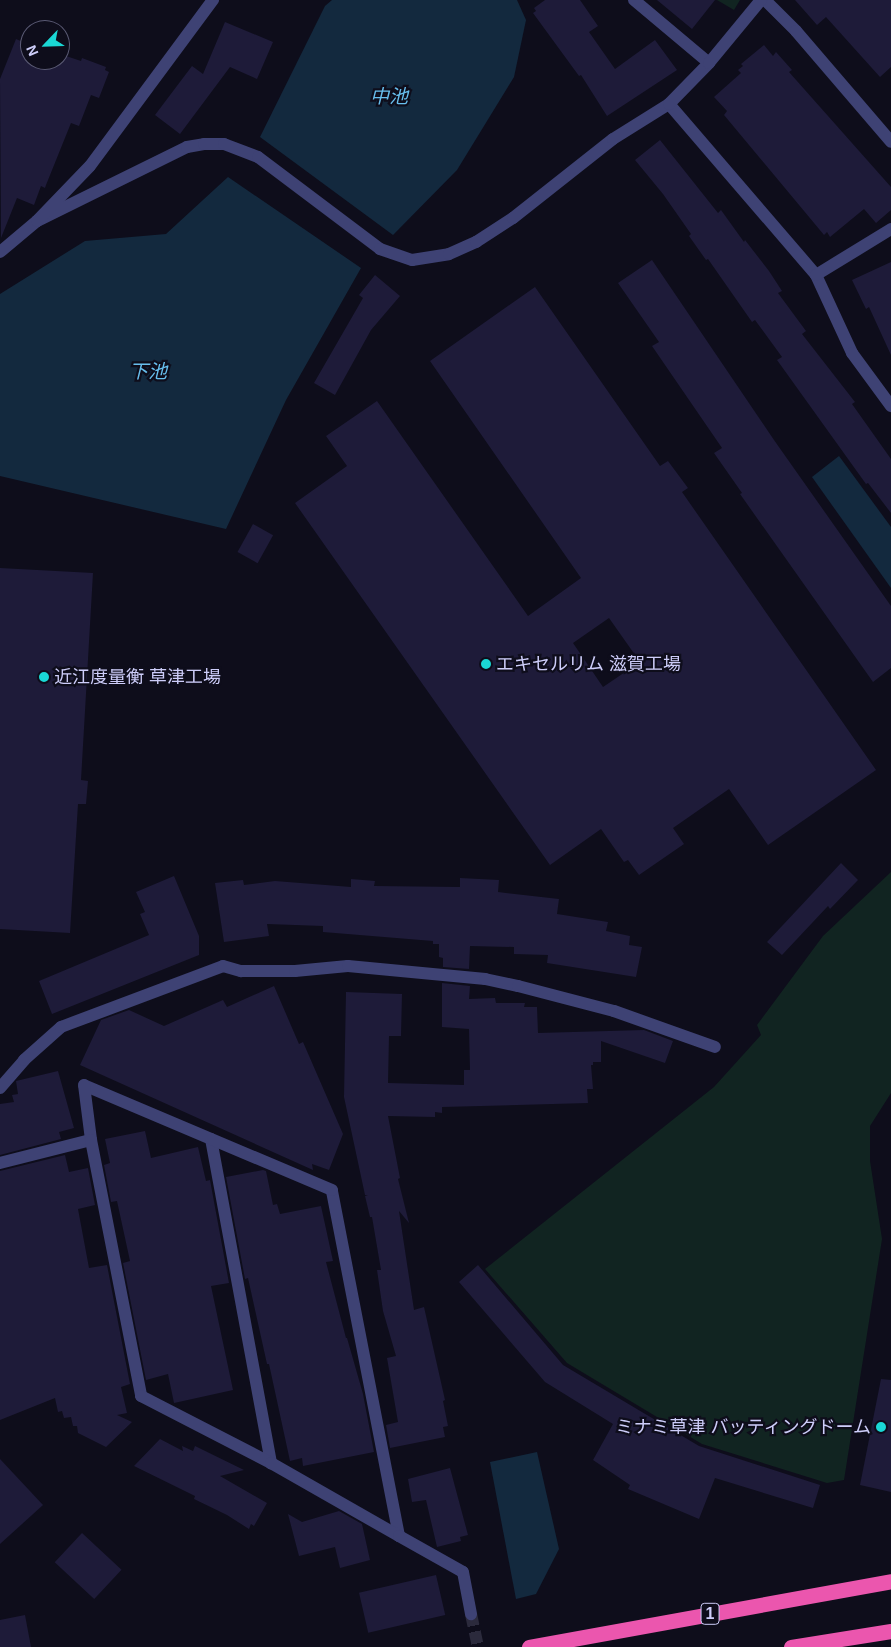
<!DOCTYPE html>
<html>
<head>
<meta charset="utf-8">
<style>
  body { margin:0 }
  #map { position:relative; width:891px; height:1647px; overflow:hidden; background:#0e0d1b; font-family:Arial,"Noto Sans JP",sans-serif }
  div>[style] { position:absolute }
  .green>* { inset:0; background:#112421 }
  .water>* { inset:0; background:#13293e }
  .building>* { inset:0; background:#1e1b39; transform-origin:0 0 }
  .minor-tunnel>* { height:12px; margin-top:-6px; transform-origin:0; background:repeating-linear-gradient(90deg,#2b2a3c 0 12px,transparent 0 18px) }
  .minor>* { height:12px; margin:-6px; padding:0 6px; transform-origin:6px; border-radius:6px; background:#3e4274 }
  .highway>* { height:15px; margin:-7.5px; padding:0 7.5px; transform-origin:7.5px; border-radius:7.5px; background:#eb56ae }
  .dots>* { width:14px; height:14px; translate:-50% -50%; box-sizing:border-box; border:2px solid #0e0d1b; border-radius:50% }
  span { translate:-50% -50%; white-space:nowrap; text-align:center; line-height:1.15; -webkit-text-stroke:4.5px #0e0d1b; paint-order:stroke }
  .shield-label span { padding:1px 4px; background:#0e0d1b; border:1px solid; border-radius:4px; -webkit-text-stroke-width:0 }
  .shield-label { font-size:16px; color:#cdcdf9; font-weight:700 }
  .poi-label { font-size:18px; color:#cdcdf9 }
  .left { translate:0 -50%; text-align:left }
  .right { translate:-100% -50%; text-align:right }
  .water-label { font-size:19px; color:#67beed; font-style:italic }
  .north { position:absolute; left:20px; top:20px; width:50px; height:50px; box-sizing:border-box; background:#0e0d1b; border:1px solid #5a5a74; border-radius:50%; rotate:246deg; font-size:14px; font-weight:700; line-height:20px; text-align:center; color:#cdcdf9 }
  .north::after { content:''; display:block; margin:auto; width:18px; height:22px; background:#1ad8d5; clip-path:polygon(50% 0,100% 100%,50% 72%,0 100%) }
</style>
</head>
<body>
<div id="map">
  <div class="green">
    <i style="clip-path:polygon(717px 0,740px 0,734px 10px)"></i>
    <i style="clip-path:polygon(891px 872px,891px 1093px,870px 1126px,870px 1161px,882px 1239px,844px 1480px,827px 1483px,702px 1444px,567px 1363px,485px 1269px,714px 1087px,761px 1035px,757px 1025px,823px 936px)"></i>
  </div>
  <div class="water">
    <i style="clip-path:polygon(332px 0,517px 0,526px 20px,514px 77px,457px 170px,393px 235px,260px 137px,325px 6px)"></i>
    <i style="clip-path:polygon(228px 177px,361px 268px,286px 400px,226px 529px,0 476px,0 294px,85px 241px,166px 234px)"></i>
    <i style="clip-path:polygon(839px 456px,891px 527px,891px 588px,812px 477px)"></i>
    <i style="clip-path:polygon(537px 1452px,559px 1549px,536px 1594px,516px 1599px,490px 1462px)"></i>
  </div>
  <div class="building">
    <i style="clip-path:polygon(545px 0,580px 0,598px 26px,589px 32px,615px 69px,655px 40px,677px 70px,607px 116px,581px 75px,579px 76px,533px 13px,536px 11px,534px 8px)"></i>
    <i style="clip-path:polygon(657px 0,715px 0,692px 29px)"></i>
    <i style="clip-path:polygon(795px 0,891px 0,891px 67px,880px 77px,826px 17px,817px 25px)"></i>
    <i style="clip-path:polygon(225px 22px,273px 42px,257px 79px,230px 67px,180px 134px,155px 115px,192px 66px,203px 74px)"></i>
    <i style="clip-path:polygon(16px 39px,30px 45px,30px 60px,60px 60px,63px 55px,81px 61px,82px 58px,106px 67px,105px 70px,109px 72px,99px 98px,91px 95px,79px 126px,71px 123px,46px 185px,45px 188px,41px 186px,34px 205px,17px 198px,1px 238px,0 79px)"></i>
    <i style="clip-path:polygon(764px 45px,773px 56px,776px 52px,792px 70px,789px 72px,891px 187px,891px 210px,876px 223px,864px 209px,830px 237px,827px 232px,824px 235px,724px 115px,727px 111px,714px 97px,741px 73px,738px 70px,743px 66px,741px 64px)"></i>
    <i style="clip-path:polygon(660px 140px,718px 213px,721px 210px,744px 242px,745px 240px,769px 271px,782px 291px,778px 293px,806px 331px,802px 334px,855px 402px,852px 404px,891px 459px,891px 513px,868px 483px,866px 484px,777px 360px,782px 357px,755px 320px,752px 322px,708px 259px,706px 260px,689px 236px,691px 234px,663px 194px,635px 160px)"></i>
    <i style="clip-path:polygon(652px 260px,774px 440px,891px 606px,891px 668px,873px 682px,740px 494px,742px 493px,714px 453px,722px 448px,652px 346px,659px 342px,618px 283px)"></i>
    <i style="clip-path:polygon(891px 262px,891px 355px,869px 307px,866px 309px,852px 280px)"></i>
    <i style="clip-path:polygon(375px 275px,400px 296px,371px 330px,335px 395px,314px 383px,363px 298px,359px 295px)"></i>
    <i style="clip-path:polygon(evenodd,535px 287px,660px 466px,668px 461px,688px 488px,682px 492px,876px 770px,768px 845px,729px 789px,673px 828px,684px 844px,639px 875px,628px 860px,624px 862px,601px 829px,550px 865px,295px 503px,347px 466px,326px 436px,377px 401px,528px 616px,581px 578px,430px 361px,535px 287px,609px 618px,640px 662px,603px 687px,573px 643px,609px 618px)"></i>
    <i style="left:253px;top:524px;width:23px;height:32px;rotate:29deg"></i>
    <i style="clip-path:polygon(0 568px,93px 573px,81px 780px,88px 781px,86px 804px,78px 804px,70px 933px,0 929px)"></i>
    <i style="clip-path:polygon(841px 863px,858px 880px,830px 909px,828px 906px,782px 955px,767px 942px)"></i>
    <i style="clip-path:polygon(174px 876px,199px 936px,199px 955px,52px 1014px,39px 981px,149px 935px,140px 914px,145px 912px,136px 892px)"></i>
    <i style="clip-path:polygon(460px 878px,499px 880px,498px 892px,559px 899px,557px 914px,608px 922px,606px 931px,630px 936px,629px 945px,642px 947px,636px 977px,547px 963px,548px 955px,514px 954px,514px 947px,470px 946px,469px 969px,443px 967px,443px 958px,439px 957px,439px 944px,433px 944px,433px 941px,323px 932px,323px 926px,267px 924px,269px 936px,224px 942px,215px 883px,243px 880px,244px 885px,275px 881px,351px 887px,351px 879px,375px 881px,374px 886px,460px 887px)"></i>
    <i style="clip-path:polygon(442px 983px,470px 986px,469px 999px,495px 998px,496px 1003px,525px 1003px,524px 1007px,537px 1007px,538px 1033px,644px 1030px,673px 1041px,665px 1063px,601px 1041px,601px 1062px,593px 1062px,593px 1065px,591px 1065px,593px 1089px,587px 1089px,588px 1103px,442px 1107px,442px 1113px,435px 1112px,435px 1117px,388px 1116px,400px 1178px,398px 1179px,409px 1223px,399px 1211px,414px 1310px,424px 1307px,445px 1400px,443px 1401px,448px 1426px,443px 1427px,445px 1437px,390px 1448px,386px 1425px,398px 1422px,387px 1358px,396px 1356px,383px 1311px,377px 1270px,381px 1270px,372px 1217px,370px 1217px,365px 1196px,368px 1196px,365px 1195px,344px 1097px,346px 992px,402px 994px,401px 1036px,389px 1036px,388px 1083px,464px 1085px,464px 1070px,470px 1070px,469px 1029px,442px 1027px)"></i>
    <i style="clip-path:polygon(274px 986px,299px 1044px,303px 1042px,343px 1134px,329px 1170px,312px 1164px,313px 1170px,80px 1065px,101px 1020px,129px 1010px,164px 1026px,223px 1000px,227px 1007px)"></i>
    <i style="clip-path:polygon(58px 1071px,74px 1128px,59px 1132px,61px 1139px,0 1155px,0 1104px,14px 1102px,12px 1095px,18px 1094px,16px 1081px)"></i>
    <i style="clip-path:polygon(145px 1131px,151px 1158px,198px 1147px,206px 1181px,210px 1180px,229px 1283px,211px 1286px,233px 1390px,174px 1403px,168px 1374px,146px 1380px,123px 1263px,130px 1261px,117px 1201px,111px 1202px,104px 1165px,110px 1163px,105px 1139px)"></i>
    <i style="clip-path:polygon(65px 1155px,69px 1172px,88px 1168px,95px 1205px,78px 1209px,89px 1268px,107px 1265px,130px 1384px,121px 1387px,127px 1413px,117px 1415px,132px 1422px,106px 1447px,78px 1433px,77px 1426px,73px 1426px,71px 1417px,64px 1418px,62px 1411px,58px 1412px,55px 1398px,0 1420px,0 1171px)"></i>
    <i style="clip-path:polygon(263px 1170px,266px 1171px,273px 1205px,277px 1204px,280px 1214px,321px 1206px,333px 1261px,326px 1262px,346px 1338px,347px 1338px,363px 1394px,374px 1452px,303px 1466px,302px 1458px,290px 1461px,269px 1364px,267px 1364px,248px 1278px,245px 1279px,226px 1177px)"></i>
    <i style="clip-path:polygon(478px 1265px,563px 1365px,699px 1446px,820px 1485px,813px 1508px,715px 1478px,699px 1519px,628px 1489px,630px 1485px,593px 1460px,613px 1424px,545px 1382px,459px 1282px)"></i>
    <i style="clip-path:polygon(881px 1379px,891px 1380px,891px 1492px,860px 1485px)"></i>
    <i style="clip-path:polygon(160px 1439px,183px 1451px,182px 1446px,193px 1451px,195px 1446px,244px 1470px,220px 1476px,267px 1503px,254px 1526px,251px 1524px,249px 1529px,227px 1515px,194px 1499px,195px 1496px,134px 1466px)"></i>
    <i style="clip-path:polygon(0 1459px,43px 1505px,0 1544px)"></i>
    <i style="clip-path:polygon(450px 1468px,468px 1535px,460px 1537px,461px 1541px,437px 1547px,426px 1500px,412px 1502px,408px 1479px)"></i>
    <i style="clip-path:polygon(339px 1511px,362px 1524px,370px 1560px,340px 1568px,335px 1547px,299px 1556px,288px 1514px,302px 1522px)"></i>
    <i style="left:82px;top:1533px;width:54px;height:40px;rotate:43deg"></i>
    <i style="left:436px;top:1575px;width:41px;height:79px;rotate:77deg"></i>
    <i style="clip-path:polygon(25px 1615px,31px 1647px,0 1647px,0 1620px)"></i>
  </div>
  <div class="minor-tunnel">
    <i style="left:471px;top:1614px;width:34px;rotate:78deg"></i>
  </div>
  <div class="minor">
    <i style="left:634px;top:0;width:98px;rotate:40deg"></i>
    <i style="left:765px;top:0;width:44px;rotate:45deg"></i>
    <i style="left:796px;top:31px;width:146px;rotate:49.4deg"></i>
    <i style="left:669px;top:104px;width:225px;rotate:49.3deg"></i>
    <i style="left:816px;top:275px;width:86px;rotate:65.2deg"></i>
    <i style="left:852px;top:353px;width:66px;rotate:53.7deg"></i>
    <i style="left:37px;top:221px;width:167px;rotate:-26.3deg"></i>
    <i style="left:187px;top:147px;width:17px;rotate:-10deg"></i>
    <i style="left:204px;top:144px;width:20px"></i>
    <i style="left:224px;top:144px;width:36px;rotate:21deg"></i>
    <i style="left:258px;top:157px;width:153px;rotate:37deg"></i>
    <i style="left:380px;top:249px;width:34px;rotate:19deg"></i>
    <i style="left:412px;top:260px;width:37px;rotate:-9deg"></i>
    <i style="left:449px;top:254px;width:30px;rotate:-24deg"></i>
    <i style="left:476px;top:242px;width:44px;rotate:-33deg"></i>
    <i style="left:513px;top:218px;width:127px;rotate:-38.3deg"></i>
    <i style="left:613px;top:139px;width:66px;rotate:-32deg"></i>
    <i style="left:669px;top:104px;width:57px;rotate:-45.7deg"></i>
    <i style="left:709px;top:63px;width:82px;rotate:-50.5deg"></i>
    <i style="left:0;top:252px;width:48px;rotate:-40deg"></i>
    <i style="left:37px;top:221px;width:76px;rotate:-46.1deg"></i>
    <i style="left:90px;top:166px;width:207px;rotate:-53.5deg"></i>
    <i style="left:816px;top:275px;width:88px;rotate:-31.5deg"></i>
    <i style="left:0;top:1088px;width:37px;rotate:-49deg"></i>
    <i style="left:24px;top:1060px;width:50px;rotate:-41.7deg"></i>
    <i style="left:61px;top:1027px;width:173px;rotate:-20.6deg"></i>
    <i style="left:223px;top:966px;width:19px;rotate:16deg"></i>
    <i style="left:241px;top:971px;width:54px"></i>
    <i style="left:295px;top:971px;width:53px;rotate:-5.4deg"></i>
    <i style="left:348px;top:966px;width:138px;rotate:5.4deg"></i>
    <i style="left:485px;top:979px;width:34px;rotate:12deg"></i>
    <i style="left:518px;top:986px;width:99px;rotate:14.6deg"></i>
    <i style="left:614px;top:1011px;width:107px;rotate:19.6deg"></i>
    <i style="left:211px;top:1139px;width:330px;rotate:79.5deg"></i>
    <i style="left:0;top:1163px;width:94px;rotate:-14.2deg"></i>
    <i style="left:399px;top:1536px;width:352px;rotate:-101deg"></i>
    <i style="left:332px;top:1190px;width:269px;rotate:-157.1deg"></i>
    <i style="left:84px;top:1085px;width:55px;rotate:82.7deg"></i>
    <i style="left:91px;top:1140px;width:261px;rotate:78.9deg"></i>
    <i style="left:141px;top:1396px;width:146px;rotate:27.3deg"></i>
    <i style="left:271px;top:1463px;width:147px;rotate:29.7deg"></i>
    <i style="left:399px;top:1536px;width:73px;rotate:29.4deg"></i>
    <i style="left:463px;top:1572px;width:43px;rotate:79.2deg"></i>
  </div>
  <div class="highway">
    <i style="left:529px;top:1647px;width:368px;rotate:-10.3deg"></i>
    <i style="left:791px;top:1647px;width:101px;rotate:-9.1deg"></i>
  </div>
  <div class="dots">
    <i style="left:486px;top:664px;background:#1ad8d5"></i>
    <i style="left:44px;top:677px;background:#1ad8d5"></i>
    <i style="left:881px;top:1427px;background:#1ad8d5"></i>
  </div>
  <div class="shield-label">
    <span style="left:710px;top:1614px">1</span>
  </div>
  <div class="poi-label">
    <span class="left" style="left:496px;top:664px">エキセルリム 滋賀工場</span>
    <span class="left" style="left:54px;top:677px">近江度量衡 草津工場</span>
    <span class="right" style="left:871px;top:1427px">ミナミ草津 バッティングドーム</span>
  </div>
  <div class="water-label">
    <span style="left:389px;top:97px">中池</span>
    <span style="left:148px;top:372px">下池</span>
  </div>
  <div class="north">N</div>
</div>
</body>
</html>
